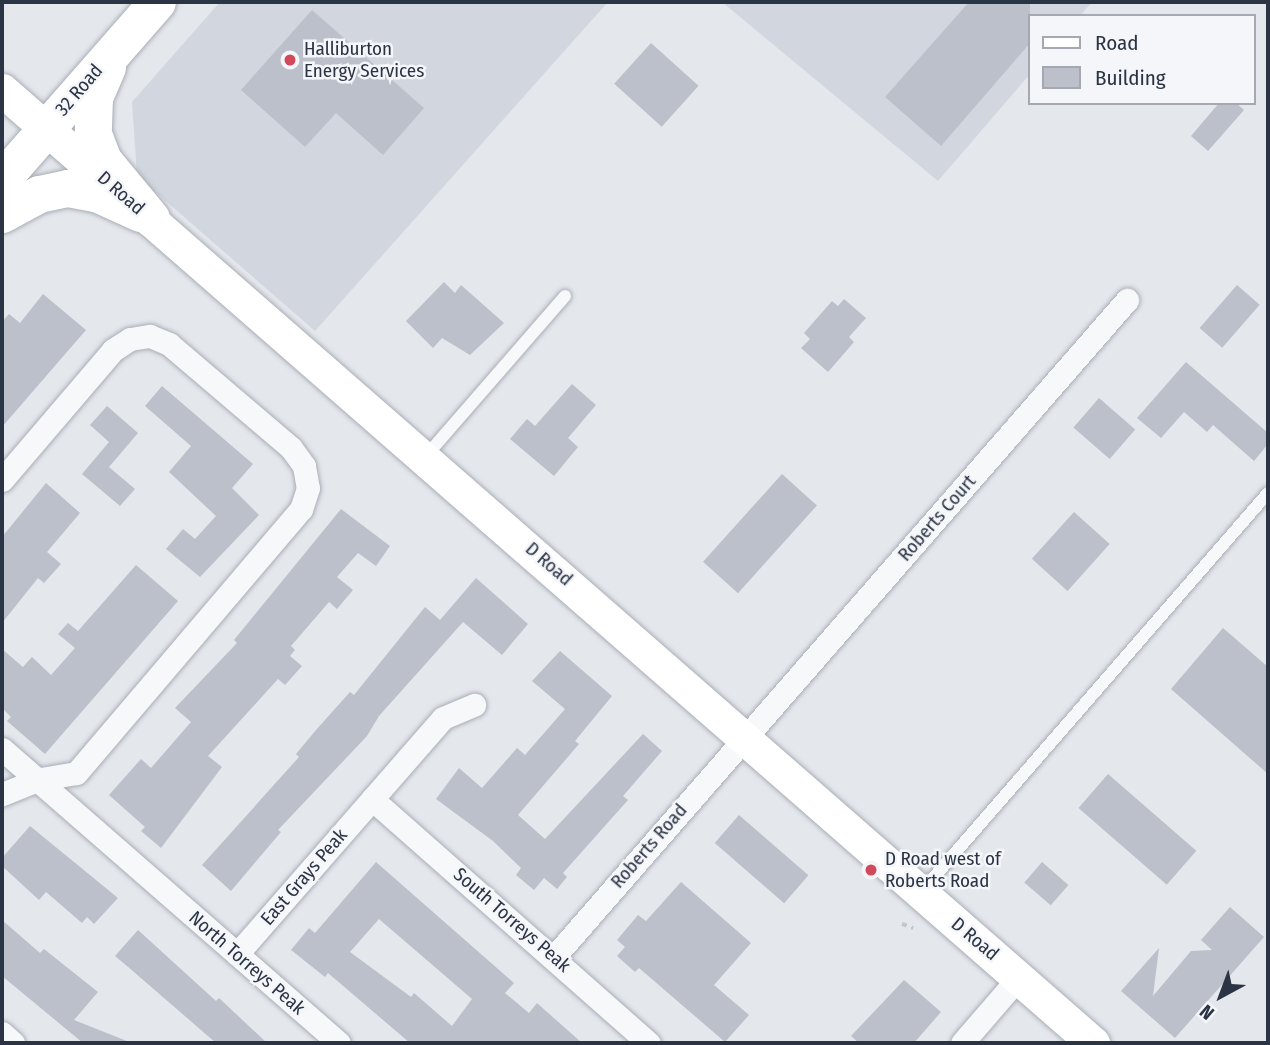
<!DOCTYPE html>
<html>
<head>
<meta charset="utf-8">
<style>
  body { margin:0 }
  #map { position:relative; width:1270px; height:1045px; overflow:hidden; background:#e4e7ec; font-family:"Fira Sans Condensed",sans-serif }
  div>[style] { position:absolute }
  .built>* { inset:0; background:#d2d6de }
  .building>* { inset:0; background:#bbc0ca; transform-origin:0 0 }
  .path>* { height:3.5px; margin-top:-1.75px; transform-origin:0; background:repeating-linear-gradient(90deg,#c2c5cb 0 5px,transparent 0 10px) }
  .roads { filter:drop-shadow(0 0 2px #a9aeb7) drop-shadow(0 0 2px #a9aeb7) }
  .lane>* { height:12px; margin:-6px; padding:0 6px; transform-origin:6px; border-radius:6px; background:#f7f8fa }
  .street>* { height:23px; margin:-11.5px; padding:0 11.5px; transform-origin:11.5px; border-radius:11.5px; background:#f7f8fa }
  .secondary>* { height:33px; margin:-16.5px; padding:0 16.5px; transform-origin:16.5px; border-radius:16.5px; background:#fff }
  .primary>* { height:37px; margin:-18.5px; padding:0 18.5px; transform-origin:18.5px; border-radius:18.5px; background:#fff }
  .dots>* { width:19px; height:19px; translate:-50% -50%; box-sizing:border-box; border:4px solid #f4f6f9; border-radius:50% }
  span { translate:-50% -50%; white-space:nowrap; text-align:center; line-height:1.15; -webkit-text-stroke:5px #f4f6f9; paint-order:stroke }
  .poi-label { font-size:19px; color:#2b3445 }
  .left { translate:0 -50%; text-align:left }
  .street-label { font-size:19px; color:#2b3445 }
  .frame { position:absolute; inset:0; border:4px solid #2b3445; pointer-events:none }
  .legend { position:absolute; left:1028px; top:14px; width:228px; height:91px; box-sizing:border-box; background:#f4f6f9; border:2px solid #a4a8b1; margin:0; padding:9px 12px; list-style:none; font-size:21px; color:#2b3445 }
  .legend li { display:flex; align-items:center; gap:14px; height:35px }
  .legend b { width:35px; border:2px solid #a4a8b1 }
  .north { position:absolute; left:1186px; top:961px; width:70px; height:70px; -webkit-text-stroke:5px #f4f6f9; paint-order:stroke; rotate:221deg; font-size:19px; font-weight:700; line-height:28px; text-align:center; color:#2b3445 }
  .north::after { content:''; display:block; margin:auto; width:24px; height:32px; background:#2b3445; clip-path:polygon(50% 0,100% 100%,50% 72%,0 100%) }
</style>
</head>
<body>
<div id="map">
  <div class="built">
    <i style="clip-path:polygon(220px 2px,608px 2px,315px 331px,137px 176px,132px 102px)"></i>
    <i style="clip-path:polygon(722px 2px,1092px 2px,1080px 16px,1030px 16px,1030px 74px,938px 181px)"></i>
  </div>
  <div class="building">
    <i style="clip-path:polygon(969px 2px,1030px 2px,1030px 43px,941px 146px,885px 97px)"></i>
    <i style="clip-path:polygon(312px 10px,424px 108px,383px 155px,336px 113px,305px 147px,241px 90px)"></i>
    <i style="left:651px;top:43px;width:64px;height:55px;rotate:42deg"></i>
    <i style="clip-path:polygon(1219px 103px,1236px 103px,1244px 110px,1208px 151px,1191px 136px)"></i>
    <i style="clip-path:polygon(444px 282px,455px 293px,461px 285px,504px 323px,470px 355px,442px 338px,433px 348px,406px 321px)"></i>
    <i style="left:1237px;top:285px;width:30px;height:57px;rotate:41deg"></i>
    <i style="clip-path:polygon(43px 294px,86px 330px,2px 427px,2px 322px,9px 314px,20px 323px)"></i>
    <i style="clip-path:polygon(844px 299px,866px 318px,849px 337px,854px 342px,828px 372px,801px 348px,810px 339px,804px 333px,832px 301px,838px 306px)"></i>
    <i style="clip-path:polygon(1186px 362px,1268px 433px,1268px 444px,1254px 461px,1213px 425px,1207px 432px,1184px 412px,1161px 438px,1137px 418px)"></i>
    <i style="clip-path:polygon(572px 384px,596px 405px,568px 438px,578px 447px,554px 476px,510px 439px,527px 419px,535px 426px)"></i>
    <i style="clip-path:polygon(162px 386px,253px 464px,232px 488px,259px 515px,200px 577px,166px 549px,183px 529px,195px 539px,216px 516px,169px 472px,191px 446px,145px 406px)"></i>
    <i style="left:1099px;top:398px;width:48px;height:39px;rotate:41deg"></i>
    <i style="clip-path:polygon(107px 406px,138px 433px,109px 467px,135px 489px,120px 506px,82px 474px,109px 442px,90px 425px)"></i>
    <i style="left:782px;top:474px;width:47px;height:118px;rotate:42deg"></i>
    <i style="clip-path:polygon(46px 483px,80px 513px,47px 552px,61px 564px,44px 583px,38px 578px,2px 623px,2px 537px)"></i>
    <i style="clip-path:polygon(341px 509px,390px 546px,376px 566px,358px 553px,337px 577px,353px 590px,337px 609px,329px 602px,291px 646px,295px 650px,290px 656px,302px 666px,285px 685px,278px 679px,208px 756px,222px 767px,161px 848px,141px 831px,145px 827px,109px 795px,141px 759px,151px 768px,191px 722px,175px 708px,237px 643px,234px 640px)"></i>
    <i style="left:1074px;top:512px;width:48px;height:63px;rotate:42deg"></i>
    <i style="clip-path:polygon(136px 565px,178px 601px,45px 754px,7px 721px,11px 717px,2px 708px,2px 649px,23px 667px,32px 657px,51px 675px,75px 648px,58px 634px,68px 623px,78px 631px)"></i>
    <i style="clip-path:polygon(476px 578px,528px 624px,502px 655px,463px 622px,379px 716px,367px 736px,278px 830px,281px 832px,231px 891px,202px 865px,299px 757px,296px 754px,316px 730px,350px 692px,354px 695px,425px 607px,440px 620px)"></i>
    <i style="clip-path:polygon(1223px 628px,1268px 667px,1268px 774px,1171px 689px)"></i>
    <i style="clip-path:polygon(560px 651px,612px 696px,575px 741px,579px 744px,518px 815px,545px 839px,643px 734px,662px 751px,623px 796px,628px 800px,563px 873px,567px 877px,557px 889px,544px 878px,534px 890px,516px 875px,521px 868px,493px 841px,436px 799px,459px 768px,482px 788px,517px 748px,525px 755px,565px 709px,532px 681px)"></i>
    <i style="left:1108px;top:774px;width:117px;height:45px;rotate:41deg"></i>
    <i style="left:739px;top:815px;width:92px;height:37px;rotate:41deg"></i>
    <i style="clip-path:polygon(30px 826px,118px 898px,94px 924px,87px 917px,82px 923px,46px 892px,39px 900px,2px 866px,2px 858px)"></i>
    <i style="clip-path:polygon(evenodd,376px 862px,514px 983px,505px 993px,529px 1013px,537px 1003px,582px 1043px,410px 1043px,328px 973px,325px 977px,291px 950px,309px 928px,315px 933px,376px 862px,379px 919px,472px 999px,452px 1026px,414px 993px,411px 997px,350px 952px,379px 919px)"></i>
    <i style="left:1042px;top:862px;width:35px;height:27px;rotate:41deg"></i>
    <i style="clip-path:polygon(681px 882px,751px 943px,714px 985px,749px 1015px,725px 1042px,639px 968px,635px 972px,617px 956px,625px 947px,617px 940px,638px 915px,646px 921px)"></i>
    <i style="clip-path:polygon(1230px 907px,1264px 937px,1175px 1038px,1121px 991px,1159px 948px,1153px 996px,1191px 951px,1212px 950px,1201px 940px)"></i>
    <i style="clip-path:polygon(2px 920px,40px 953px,44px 949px,98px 992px,74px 1020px,132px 1043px,83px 1043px,2px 976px)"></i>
    <i style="clip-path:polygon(138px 930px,216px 1001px,219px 998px,267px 1043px,216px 1043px,127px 966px,115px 956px)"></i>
    <i style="clip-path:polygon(904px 980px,941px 1012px,914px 1043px,859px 1043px,851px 1036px)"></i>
  </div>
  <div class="path">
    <i style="left:902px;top:924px;width:12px;rotate:20deg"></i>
  </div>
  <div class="roads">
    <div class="lane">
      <i style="left:426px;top:456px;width:212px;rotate:-49deg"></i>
      <i style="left:921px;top:892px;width:529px;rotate:-48.99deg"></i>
    </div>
    <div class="street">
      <i style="left:2px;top:480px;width:171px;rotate:-49.5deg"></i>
      <i style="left:113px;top:350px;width:20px;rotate:-33deg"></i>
      <i style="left:130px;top:339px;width:20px;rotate:-9deg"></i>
      <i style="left:150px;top:336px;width:21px;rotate:23deg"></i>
      <i style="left:169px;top:344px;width:160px;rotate:40.4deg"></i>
      <i style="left:291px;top:448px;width:22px;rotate:54deg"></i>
      <i style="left:304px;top:466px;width:22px;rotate:80deg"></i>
      <i style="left:308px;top:488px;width:22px;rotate:108deg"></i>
      <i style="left:301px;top:509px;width:347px;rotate:130.4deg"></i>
      <i style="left:76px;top:773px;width:40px;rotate:170deg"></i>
      <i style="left:37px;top:780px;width:38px;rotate:158deg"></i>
      <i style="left:2px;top:749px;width:447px;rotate:41.1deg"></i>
      <i style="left:372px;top:799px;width:369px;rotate:41.4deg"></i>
      <i style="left:237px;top:954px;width:313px;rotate:-48.9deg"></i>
      <i style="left:443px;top:718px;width:34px;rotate:-23deg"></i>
      <i style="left:554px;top:957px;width:872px;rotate:-48.91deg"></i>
      <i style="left:2px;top:1033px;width:15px;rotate:42deg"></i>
      <i style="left:962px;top:1043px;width:87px;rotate:-49.2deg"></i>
    </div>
    <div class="secondary">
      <i style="left:2px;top:90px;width:1449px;rotate:41.14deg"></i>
    </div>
    <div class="primary">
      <i style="left:107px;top:67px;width:33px;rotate:113deg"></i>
      <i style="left:94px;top:97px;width:37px;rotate:92deg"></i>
      <i style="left:93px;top:134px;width:28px;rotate:69deg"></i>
      <i style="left:103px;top:160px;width:75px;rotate:50.4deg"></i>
      <i style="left:2px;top:179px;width:235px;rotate:-48.8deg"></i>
      <i style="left:2px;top:214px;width:42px;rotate:-28.4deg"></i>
      <i style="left:39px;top:194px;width:30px;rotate:-12deg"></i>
      <i style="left:68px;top:188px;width:31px;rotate:11deg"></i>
      <i style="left:98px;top:194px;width:46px;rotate:24.3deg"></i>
    </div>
  </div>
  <div class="dots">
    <i style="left:290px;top:60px;background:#d1495b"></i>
    <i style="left:871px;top:870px;background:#d1495b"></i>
  </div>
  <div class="poi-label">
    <span class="left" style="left:304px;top:60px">Halliburton<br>Energy Services</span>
    <span class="left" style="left:885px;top:870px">D Road west of<br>Roberts Road</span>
  </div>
  <div class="street-label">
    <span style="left:79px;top:90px;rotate:-49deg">32 Road</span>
    <span style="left:121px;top:193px;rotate:41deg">D Road</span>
    <span style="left:937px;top:518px;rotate:-49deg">Roberts Court</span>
    <span style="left:549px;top:564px;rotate:41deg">D Road</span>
    <span style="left:649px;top:846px;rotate:-49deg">Roberts Road</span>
    <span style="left:304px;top:877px;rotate:-49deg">East Grays Peak</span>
    <span style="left:512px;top:920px;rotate:41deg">South Torreys Peak</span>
    <span style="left:975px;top:939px;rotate:40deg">D Road</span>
    <span style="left:247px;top:963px;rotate:41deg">North Torreys Peak</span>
  </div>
  <div class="frame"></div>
  <ul class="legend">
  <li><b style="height:9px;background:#fff"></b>Road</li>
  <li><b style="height:19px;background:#bbc0ca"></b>Building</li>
  </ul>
  <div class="north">N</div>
</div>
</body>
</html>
